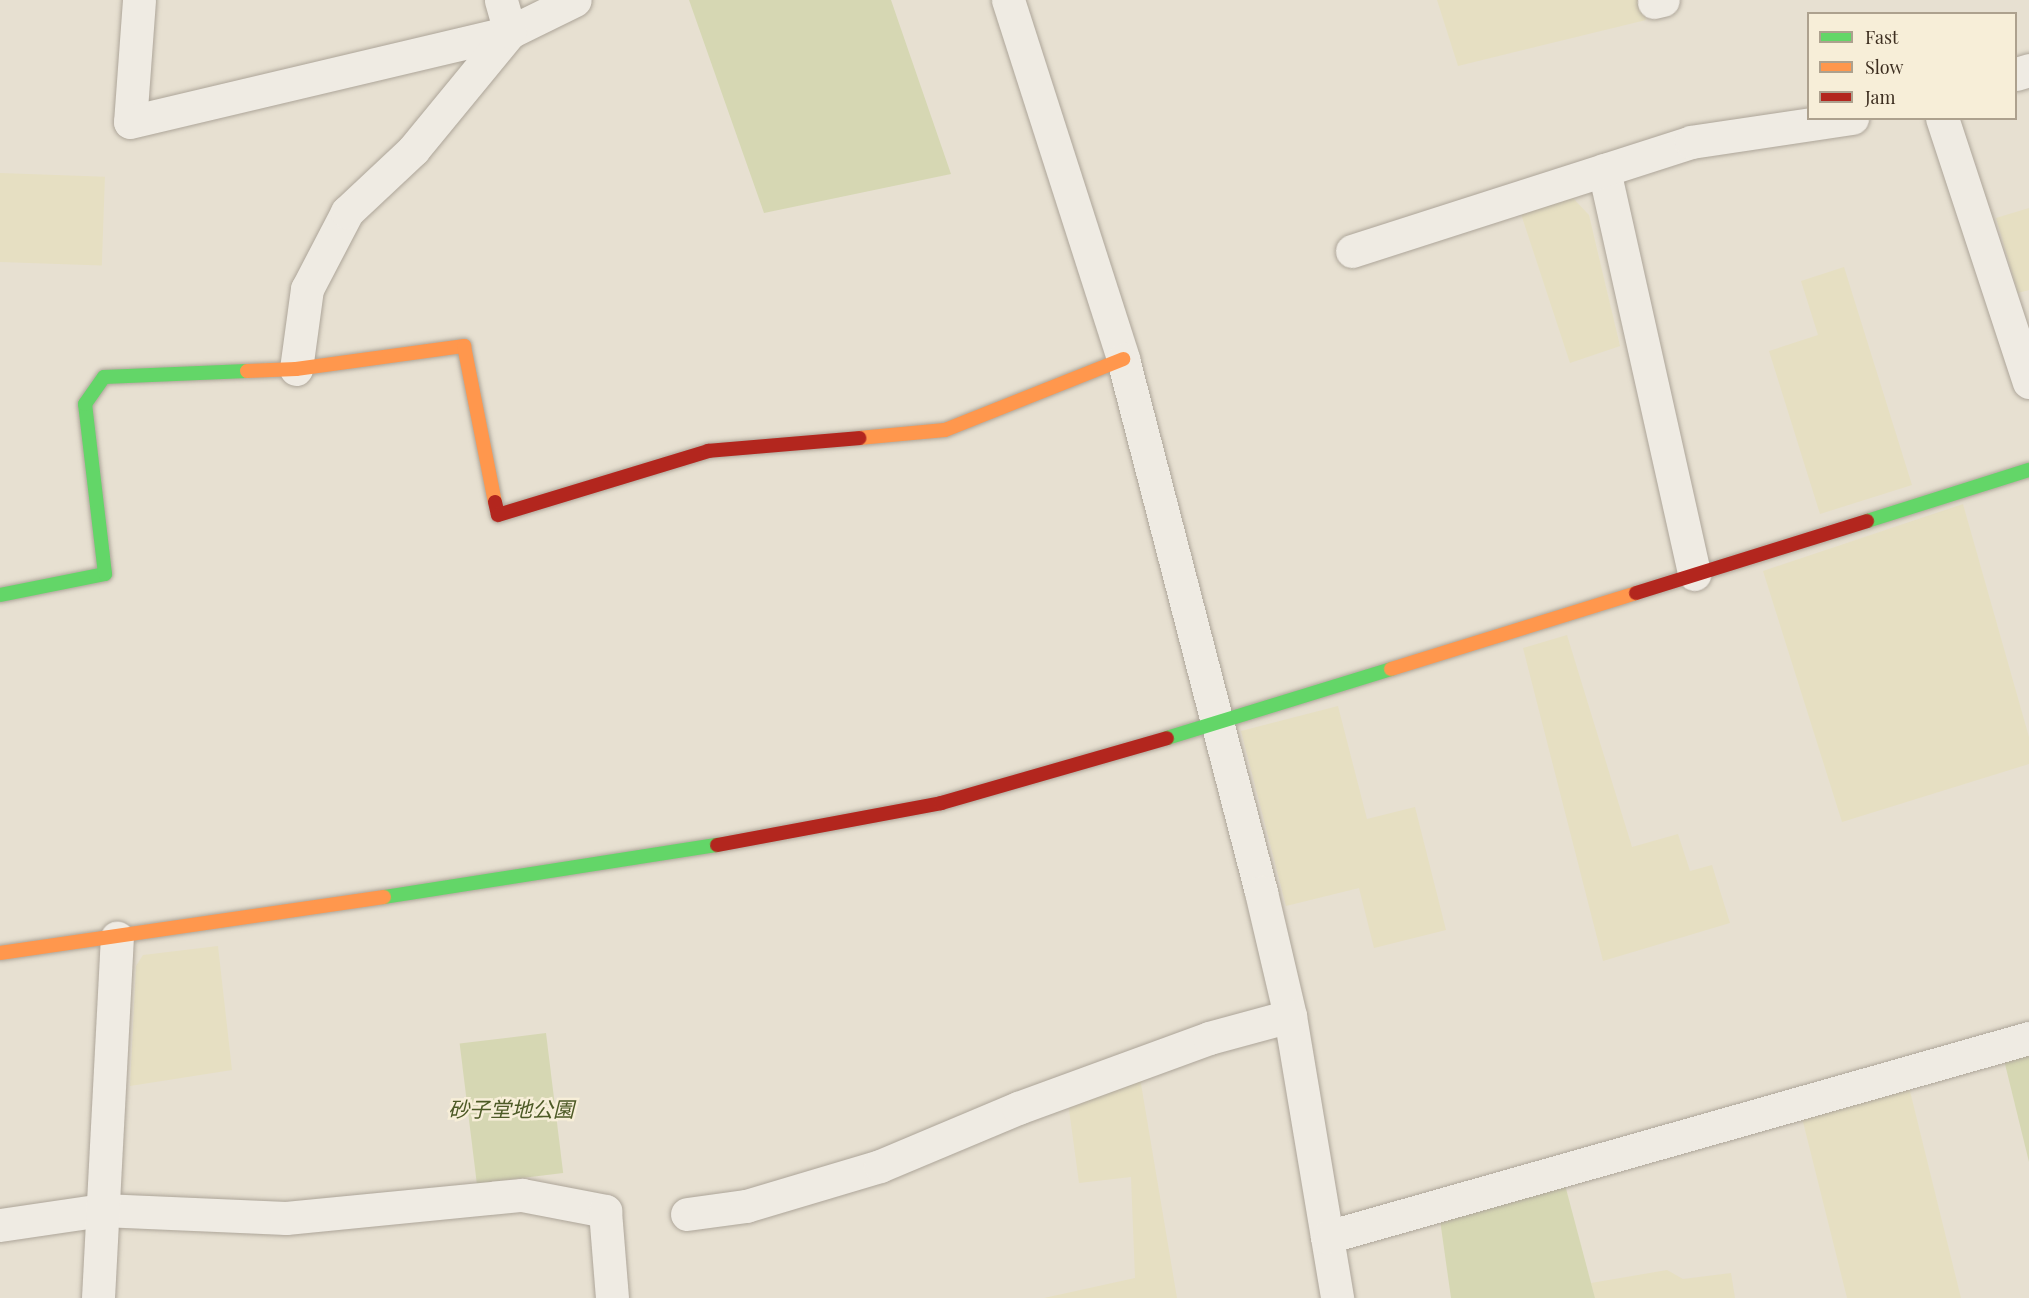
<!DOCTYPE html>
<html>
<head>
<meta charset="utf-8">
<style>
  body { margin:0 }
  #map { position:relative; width:2029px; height:1298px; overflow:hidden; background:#e7e0d1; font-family:"Playfair Display","Noto Sans JP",serif }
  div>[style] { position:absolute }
  .farmland>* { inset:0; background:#e6dfc2; transform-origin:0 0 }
  .green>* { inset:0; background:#d6d7b3; transform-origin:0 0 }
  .roads { filter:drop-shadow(0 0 2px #ada599) drop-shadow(0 0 2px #ada599) }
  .street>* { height:33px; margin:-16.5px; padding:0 16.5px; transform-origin:16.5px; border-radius:16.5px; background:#efebe3 }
  .fast>* { height:14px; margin:-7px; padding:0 7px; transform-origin:7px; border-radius:7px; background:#63d668 }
  .slow>* { height:14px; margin:-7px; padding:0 7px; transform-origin:7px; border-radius:7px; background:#ff974d }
  .jam>* { height:14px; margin:-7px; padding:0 7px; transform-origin:7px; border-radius:7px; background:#b3261e }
  span { translate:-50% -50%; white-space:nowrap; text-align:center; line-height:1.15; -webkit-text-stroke:5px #f7eed8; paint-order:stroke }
  .park-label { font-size:21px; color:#4d5a26; font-style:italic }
  .legend { position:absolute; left:1807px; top:12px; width:210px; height:108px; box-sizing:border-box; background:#f7eed8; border:2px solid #ada18e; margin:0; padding:8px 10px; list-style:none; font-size:18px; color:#3d2e20 }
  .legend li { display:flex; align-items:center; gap:12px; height:30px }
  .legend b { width:30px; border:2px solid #ada18e }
</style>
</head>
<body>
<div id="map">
  <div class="farmland">
    <i style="clip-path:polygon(1437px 0,1640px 0,1646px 20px,1458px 66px)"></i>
    <i style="left:0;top:173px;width:105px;height:89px;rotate:2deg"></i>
    <i style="clip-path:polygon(1570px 195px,1589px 215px,1620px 346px,1570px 363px,1520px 211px)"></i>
    <i style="clip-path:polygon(2029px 208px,2029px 290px,2018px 293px,1996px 218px)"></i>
    <i style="clip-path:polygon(1844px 267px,1912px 485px,1820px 514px,1769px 351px,1818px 335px,1801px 281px)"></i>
    <i style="clip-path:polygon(1963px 504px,2029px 737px,2029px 764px,1842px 822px,1763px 571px)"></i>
    <i style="clip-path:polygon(1567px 635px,1632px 847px,1678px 834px,1690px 871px,1712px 865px,1730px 923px,1603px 961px,1523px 648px)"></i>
    <i style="clip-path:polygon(1338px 706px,1367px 819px,1415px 807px,1446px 930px,1374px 948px,1359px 888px,1286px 906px,1241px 731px)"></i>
    <i style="clip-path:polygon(218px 946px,232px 1070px,130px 1086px,136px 966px,143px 955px)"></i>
    <i style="clip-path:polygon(1139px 1072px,1177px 1298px,1044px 1298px,1135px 1278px,1131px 1177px,1079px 1183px,1068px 1102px)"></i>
    <i style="clip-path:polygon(1908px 1083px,1961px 1298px,1847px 1298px,1801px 1114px)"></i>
    <i style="clip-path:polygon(1667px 1270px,1683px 1279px,1731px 1273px,1735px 1298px,1595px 1298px,1591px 1283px)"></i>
  </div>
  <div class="green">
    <i style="clip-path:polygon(689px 0,891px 0,951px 174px,764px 213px)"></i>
    <i style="left:546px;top:1033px;width:141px;height:87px;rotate:83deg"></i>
    <i style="clip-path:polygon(2029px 1042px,2029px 1162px,2004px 1060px)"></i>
    <i style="clip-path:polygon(1564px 1181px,1595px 1298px,1451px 1298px,1440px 1220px)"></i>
  </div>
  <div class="roads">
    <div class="street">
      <i style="left:139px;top:0;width:122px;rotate:94.2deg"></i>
      <i style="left:130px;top:122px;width:391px;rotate:-13.3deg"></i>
      <i style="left:510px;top:32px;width:72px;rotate:-26.2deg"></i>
      <i style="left:1008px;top:0;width:377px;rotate:72.2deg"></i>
      <i style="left:1123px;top:359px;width:551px;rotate:75.48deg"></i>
      <i style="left:1261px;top:892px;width:127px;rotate:76.8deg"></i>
      <i style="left:1290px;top:1016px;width:286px;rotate:80.5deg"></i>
      <i style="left:1654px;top:2px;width:9px;rotate:-13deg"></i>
      <i style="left:2016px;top:74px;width:14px;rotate:-17deg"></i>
      <i style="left:1942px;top:118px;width:278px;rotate:71.8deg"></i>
      <i style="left:1604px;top:170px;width:414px;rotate:77.4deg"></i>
      <i style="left:1352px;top:251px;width:356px;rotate:-17.8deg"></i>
      <i style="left:1691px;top:142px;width:163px;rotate:-8.5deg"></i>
      <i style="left:296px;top:369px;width:81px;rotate:-82.2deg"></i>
      <i style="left:307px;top:289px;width:87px;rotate:-62.5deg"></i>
      <i style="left:347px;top:212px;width:91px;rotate:-43.2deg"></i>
      <i style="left:413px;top:150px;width:153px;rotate:-50.6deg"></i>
      <i style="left:510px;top:32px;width:33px;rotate:-106deg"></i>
      <i style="left:687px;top:1214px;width:60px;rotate:-7.7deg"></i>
      <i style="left:746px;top:1206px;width:140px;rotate:-16.6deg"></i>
      <i style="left:880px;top:1166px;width:150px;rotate:-22.8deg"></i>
      <i style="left:1018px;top:1108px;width:203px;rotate:-20.1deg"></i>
      <i style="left:1209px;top:1038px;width:84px;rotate:-15.2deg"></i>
      <i style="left:0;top:1225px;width:103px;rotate:-8.4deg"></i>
      <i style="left:102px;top:1210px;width:184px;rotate:2.5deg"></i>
      <i style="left:286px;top:1218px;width:237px;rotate:-5.6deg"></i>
      <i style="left:522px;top:1195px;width:85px;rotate:10.9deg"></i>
      <i style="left:605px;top:1211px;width:87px;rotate:85.4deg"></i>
      <i style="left:1327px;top:1237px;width:730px;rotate:-15.83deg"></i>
      <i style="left:98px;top:1298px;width:361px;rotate:-87deg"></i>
    </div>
    <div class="fast">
      <i style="left:1867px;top:521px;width:170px;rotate:-17.5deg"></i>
      <i style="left:0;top:595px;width:107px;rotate:-11.3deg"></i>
      <i style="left:105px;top:574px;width:171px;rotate:-96.7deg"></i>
      <i style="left:85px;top:404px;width:33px;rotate:-55deg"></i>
      <i style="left:104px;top:377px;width:143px;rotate:-2.4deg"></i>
      <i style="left:1167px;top:738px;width:234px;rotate:-17.1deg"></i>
      <i style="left:384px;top:897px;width:337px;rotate:-8.9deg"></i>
    </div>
    <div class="slow">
      <i style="left:247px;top:371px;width:49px;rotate:-2.3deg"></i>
      <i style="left:296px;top:369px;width:170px;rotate:-7.8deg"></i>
      <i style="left:464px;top:346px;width:159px;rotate:78.8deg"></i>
      <i style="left:859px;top:438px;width:86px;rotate:-5.3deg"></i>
      <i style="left:945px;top:430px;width:192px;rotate:-21.7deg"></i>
      <i style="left:1391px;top:669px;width:257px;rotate:-17.2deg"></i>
      <i style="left:0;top:953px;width:388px;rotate:-8.3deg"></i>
    </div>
    <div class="jam">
      <i style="left:495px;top:502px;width:13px;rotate:77deg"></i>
      <i style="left:498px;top:515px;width:220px;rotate:-16.9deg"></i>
      <i style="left:708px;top:451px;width:152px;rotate:-4.9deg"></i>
      <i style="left:1636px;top:593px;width:242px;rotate:-17.3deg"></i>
      <i style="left:717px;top:845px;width:228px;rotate:-10.6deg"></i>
      <i style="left:941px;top:803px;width:235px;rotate:-16deg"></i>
    </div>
  </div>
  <div class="park-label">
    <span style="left:511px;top:1108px">砂子堂地公園</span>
  </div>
  <ul class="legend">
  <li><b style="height:8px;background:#63d668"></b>Fast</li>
  <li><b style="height:8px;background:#ff974d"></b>Slow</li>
  <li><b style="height:8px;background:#b3261e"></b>Jam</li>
  </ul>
</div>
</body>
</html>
